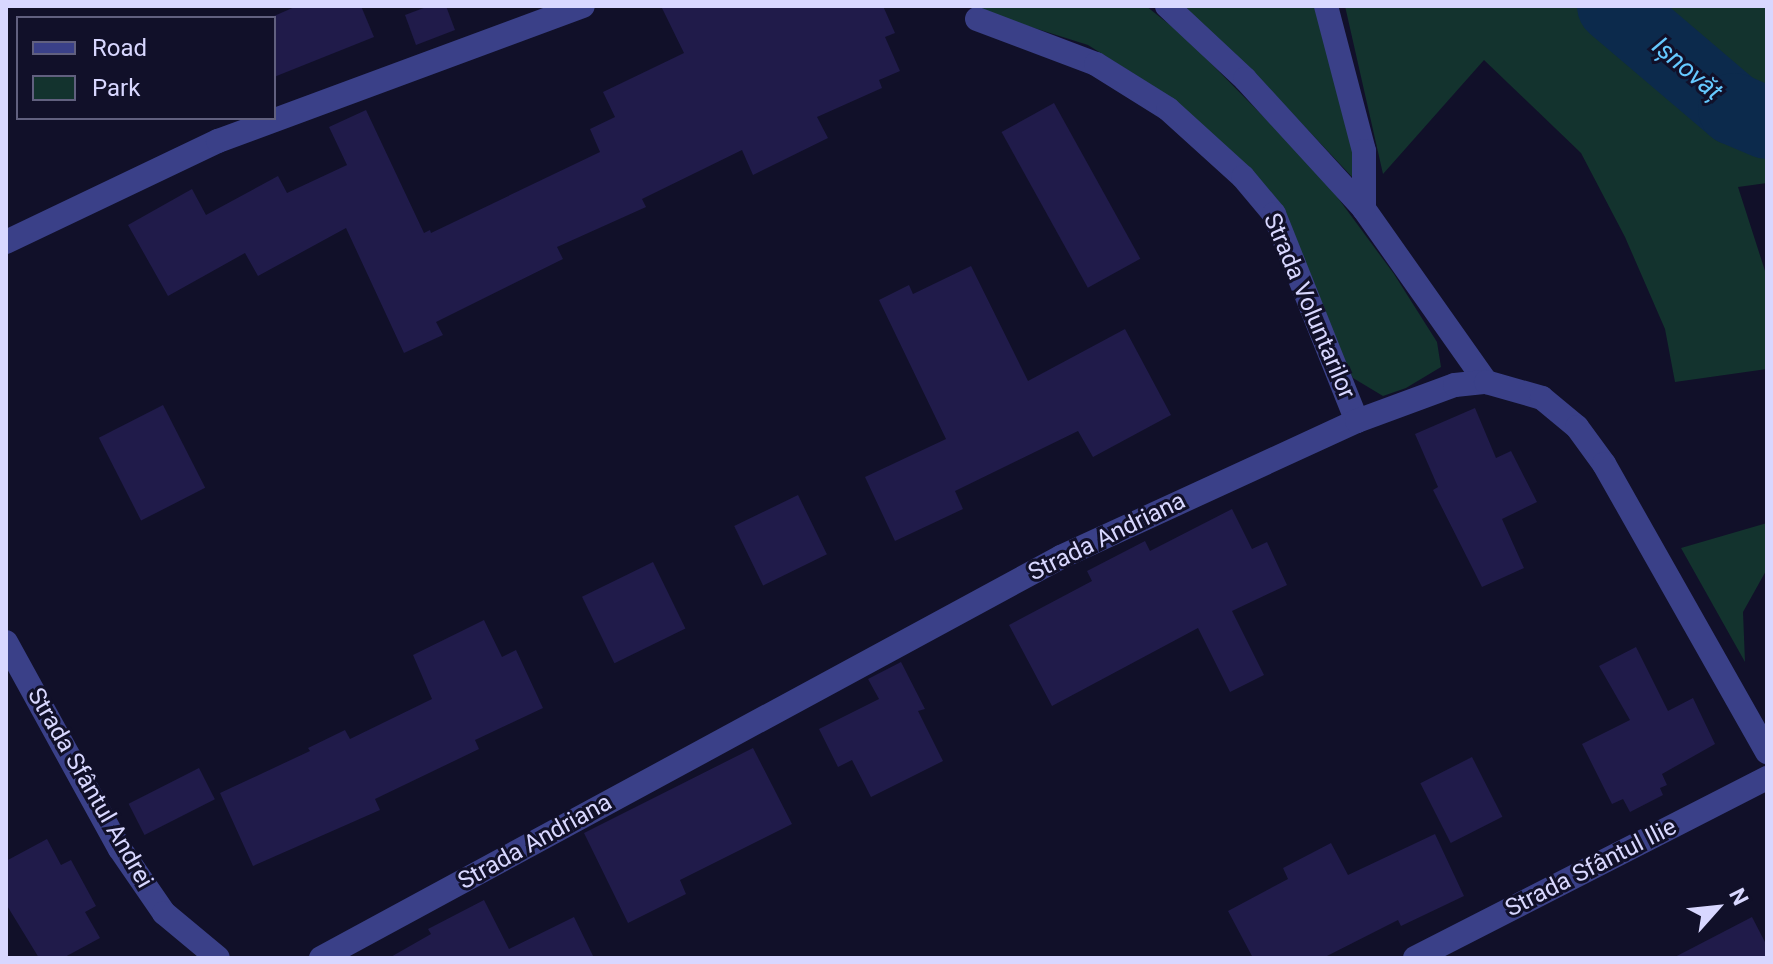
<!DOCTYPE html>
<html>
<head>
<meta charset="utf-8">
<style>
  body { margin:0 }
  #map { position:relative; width:1773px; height:964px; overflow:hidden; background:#111029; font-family:Roboto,sans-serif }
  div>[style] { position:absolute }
  .green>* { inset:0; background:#13332e }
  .river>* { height:72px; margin:-36px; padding:0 36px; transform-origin:36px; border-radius:36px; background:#0c2a4c }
  .building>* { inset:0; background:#201b4a; transform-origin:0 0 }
  .minor>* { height:24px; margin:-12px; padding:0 12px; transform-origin:12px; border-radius:12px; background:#3a4088 }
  span { translate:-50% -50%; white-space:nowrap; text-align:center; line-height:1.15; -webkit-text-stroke:6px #111029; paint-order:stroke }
  .street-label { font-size:24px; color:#d8d7ff }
  .water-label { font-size:26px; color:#65c9ff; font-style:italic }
  .frame { position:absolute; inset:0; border:8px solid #d8d7ff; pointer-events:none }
  .legend { position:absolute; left:16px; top:16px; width:260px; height:104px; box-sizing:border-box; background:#111029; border:2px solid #61607f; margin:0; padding:10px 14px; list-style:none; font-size:24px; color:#d8d7ff }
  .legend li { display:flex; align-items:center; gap:16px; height:40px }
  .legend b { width:40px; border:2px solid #61607f }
  .north { position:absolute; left:1677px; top:868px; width:80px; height:80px; -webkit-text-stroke:6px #111029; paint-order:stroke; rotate:63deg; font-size:22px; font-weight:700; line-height:32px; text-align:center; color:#d8d7ff }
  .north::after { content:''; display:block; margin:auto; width:28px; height:36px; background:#d8d7ff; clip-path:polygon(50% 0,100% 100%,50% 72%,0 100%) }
</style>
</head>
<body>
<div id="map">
  <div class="green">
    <i style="clip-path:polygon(965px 6px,1146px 6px,1184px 36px,1321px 175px,1394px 274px,1437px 342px,1441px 367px,1406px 388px,1383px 396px,1353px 378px,1334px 344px,1277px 199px,1172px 98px,1088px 45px)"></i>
    <i style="clip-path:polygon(1183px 6px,1316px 6px,1352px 139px,1354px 179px,1260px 79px)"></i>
    <i style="clip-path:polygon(1345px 6px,1767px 6px,1767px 183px,1738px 187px,1767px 277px,1767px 369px,1675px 382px,1665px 329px,1625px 237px,1581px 153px,1484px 60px,1383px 174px)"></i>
    <i style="clip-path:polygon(1767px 523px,1767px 569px,1743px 612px,1745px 662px,1681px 548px)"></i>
  </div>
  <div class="river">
    <i style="left:1613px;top:6px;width:159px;rotate:40.4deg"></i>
    <i style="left:1734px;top:109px;width:36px;rotate:23deg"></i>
  </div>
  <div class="building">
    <i style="clip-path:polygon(297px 6px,361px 6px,374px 37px,274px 77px,274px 16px)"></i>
    <i style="clip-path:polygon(429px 6px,446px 6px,455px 30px,416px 45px,405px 15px)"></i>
    <i style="clip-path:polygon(661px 6px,883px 6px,895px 33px,885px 37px,900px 71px,879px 80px,882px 88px,817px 117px,828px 138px,753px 175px,742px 150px,642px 199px,646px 207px,557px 247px,563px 259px,436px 322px,443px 335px,404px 353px,346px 228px,258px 276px,245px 253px,168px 296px,128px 225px,192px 189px,206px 215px,278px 176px,287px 193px,347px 165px,329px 127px,366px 110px,424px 233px,430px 230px,431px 233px,600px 152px,590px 129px,615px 117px,603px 92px,684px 53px)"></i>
    <i style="left:1054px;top:103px;width:178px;height:60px;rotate:61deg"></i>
    <i style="clip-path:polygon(971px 266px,1028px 381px,1125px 329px,1171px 415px,1093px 457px,1078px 431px,955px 491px,963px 509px,895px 541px,865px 477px,946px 439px,879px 300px,909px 285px,913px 294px)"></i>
    <i style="left:163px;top:405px;width:93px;height:72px;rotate:63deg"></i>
    <i style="clip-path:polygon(1475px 408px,1496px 458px,1511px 451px,1537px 502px,1502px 519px,1524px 568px,1482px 587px,1433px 490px,1438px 487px,1415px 434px)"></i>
    <i style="left:798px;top:495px;width:66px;height:71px;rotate:64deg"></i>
    <i style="clip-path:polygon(1232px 509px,1252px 549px,1267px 542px,1287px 585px,1232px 611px,1264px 675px,1230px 692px,1198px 628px,1052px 706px,1009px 625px,1092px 581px,1087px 571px,1145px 541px,1150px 551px)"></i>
    <i style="left:653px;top:562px;width:74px;height:79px;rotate:64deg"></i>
    <i style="clip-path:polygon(484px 620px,502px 657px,516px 650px,543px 708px,475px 740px,479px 749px,375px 799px,380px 810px,253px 866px,220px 793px,310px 751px,308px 748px,345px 730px,350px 739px,432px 699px,413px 655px)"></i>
    <i style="clip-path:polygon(1636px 647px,1668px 711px,1693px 698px,1715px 744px,1662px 774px,1667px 785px,1660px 788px,1663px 795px,1630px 812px,1623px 799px,1612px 804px,1582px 744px,1630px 720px,1599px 666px)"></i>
    <i style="clip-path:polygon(901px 662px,925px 709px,918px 711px,943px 761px,871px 797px,852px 760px,838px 767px,819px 729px,879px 699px,868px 679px)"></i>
    <i style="clip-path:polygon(753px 748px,792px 824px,680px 880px,686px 894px,628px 923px,584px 833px)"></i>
    <i style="left:1472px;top:757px;width:67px;height:58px;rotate:63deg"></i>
    <i style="left:199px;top:768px;width:35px;height:79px;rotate:63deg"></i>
    <i style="clip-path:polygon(1435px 834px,1464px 896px,1401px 926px,1398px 920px,1323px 958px,1253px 958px,1228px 911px,1288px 879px,1283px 868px,1331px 843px,1348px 875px)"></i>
    <i style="clip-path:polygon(47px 839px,61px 865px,71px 860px,96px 906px,85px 912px,100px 938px,63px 958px,39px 958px,6px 904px,6px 861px)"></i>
    <i style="clip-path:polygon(484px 900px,509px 949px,574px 917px,594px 958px,389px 958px,431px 934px,428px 929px)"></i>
    <i style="clip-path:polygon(1752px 917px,1767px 946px,1767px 958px,1673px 958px)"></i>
  </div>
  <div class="minor">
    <i style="left:1167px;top:6px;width:107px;rotate:43.1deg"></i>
    <i style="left:1245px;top:79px;width:176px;rotate:47.5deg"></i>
    <i style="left:1364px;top:209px;width:212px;rotate:54.8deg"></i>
    <i style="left:1326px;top:6px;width:150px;rotate:75.3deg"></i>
    <i style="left:1364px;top:151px;width:58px;rotate:90deg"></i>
    <i style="left:977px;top:19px;width:127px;rotate:20.7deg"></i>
    <i style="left:1096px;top:64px;width:85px;rotate:32deg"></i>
    <i style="left:1168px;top:109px;width:101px;rotate:42.2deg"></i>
    <i style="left:1243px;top:177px;width:48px;rotate:50deg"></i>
    <i style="left:1274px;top:214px;width:223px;rotate:68.2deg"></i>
    <i style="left:6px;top:242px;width:235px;rotate:-25.5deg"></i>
    <i style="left:218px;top:141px;width:389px;rotate:-20.3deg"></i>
    <i style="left:6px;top:642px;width:236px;rotate:61.2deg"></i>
    <i style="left:120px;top:849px;width:78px;rotate:55.5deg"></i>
    <i style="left:164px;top:913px;width:70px;rotate:39.8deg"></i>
    <i style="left:321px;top:958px;width:842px;rotate:-28.45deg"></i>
    <i style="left:1061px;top:557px;width:326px;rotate:-24.7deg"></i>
    <i style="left:1357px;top:421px;width:104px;rotate:-20.2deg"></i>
    <i style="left:1455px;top:385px;width:31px;rotate:-6deg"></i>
    <i style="left:1486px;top:382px;width:58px;rotate:15.9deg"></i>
    <i style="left:1542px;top:398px;width:45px;rotate:39.6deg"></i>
    <i style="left:1577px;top:427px;width:46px;rotate:53.9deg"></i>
    <i style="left:1604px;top:464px;width:331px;rotate:60.5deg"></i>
    <i style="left:1415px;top:958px;width:395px;rotate:-27.1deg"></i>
  </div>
  <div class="street-label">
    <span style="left:1309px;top:306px;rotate:67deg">Strada Voluntarilor</span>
    <span style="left:1107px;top:537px;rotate:-26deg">Strada Andriana</span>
    <span style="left:90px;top:788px;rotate:60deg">Strada Sfântul Andrei</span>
    <span style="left:535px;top:842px;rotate:-29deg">Strada Andriana</span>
    <span style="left:1591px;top:868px;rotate:-27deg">Strada Sfântul Ilie</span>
  </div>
  <div class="water-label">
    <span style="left:1687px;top:69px;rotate:40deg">Ișnovăț</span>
  </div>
  <div class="frame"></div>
  <ul class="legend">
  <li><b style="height:10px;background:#3a4088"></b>Road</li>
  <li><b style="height:22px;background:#13332e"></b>Park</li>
  </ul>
  <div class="north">N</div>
</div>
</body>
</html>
